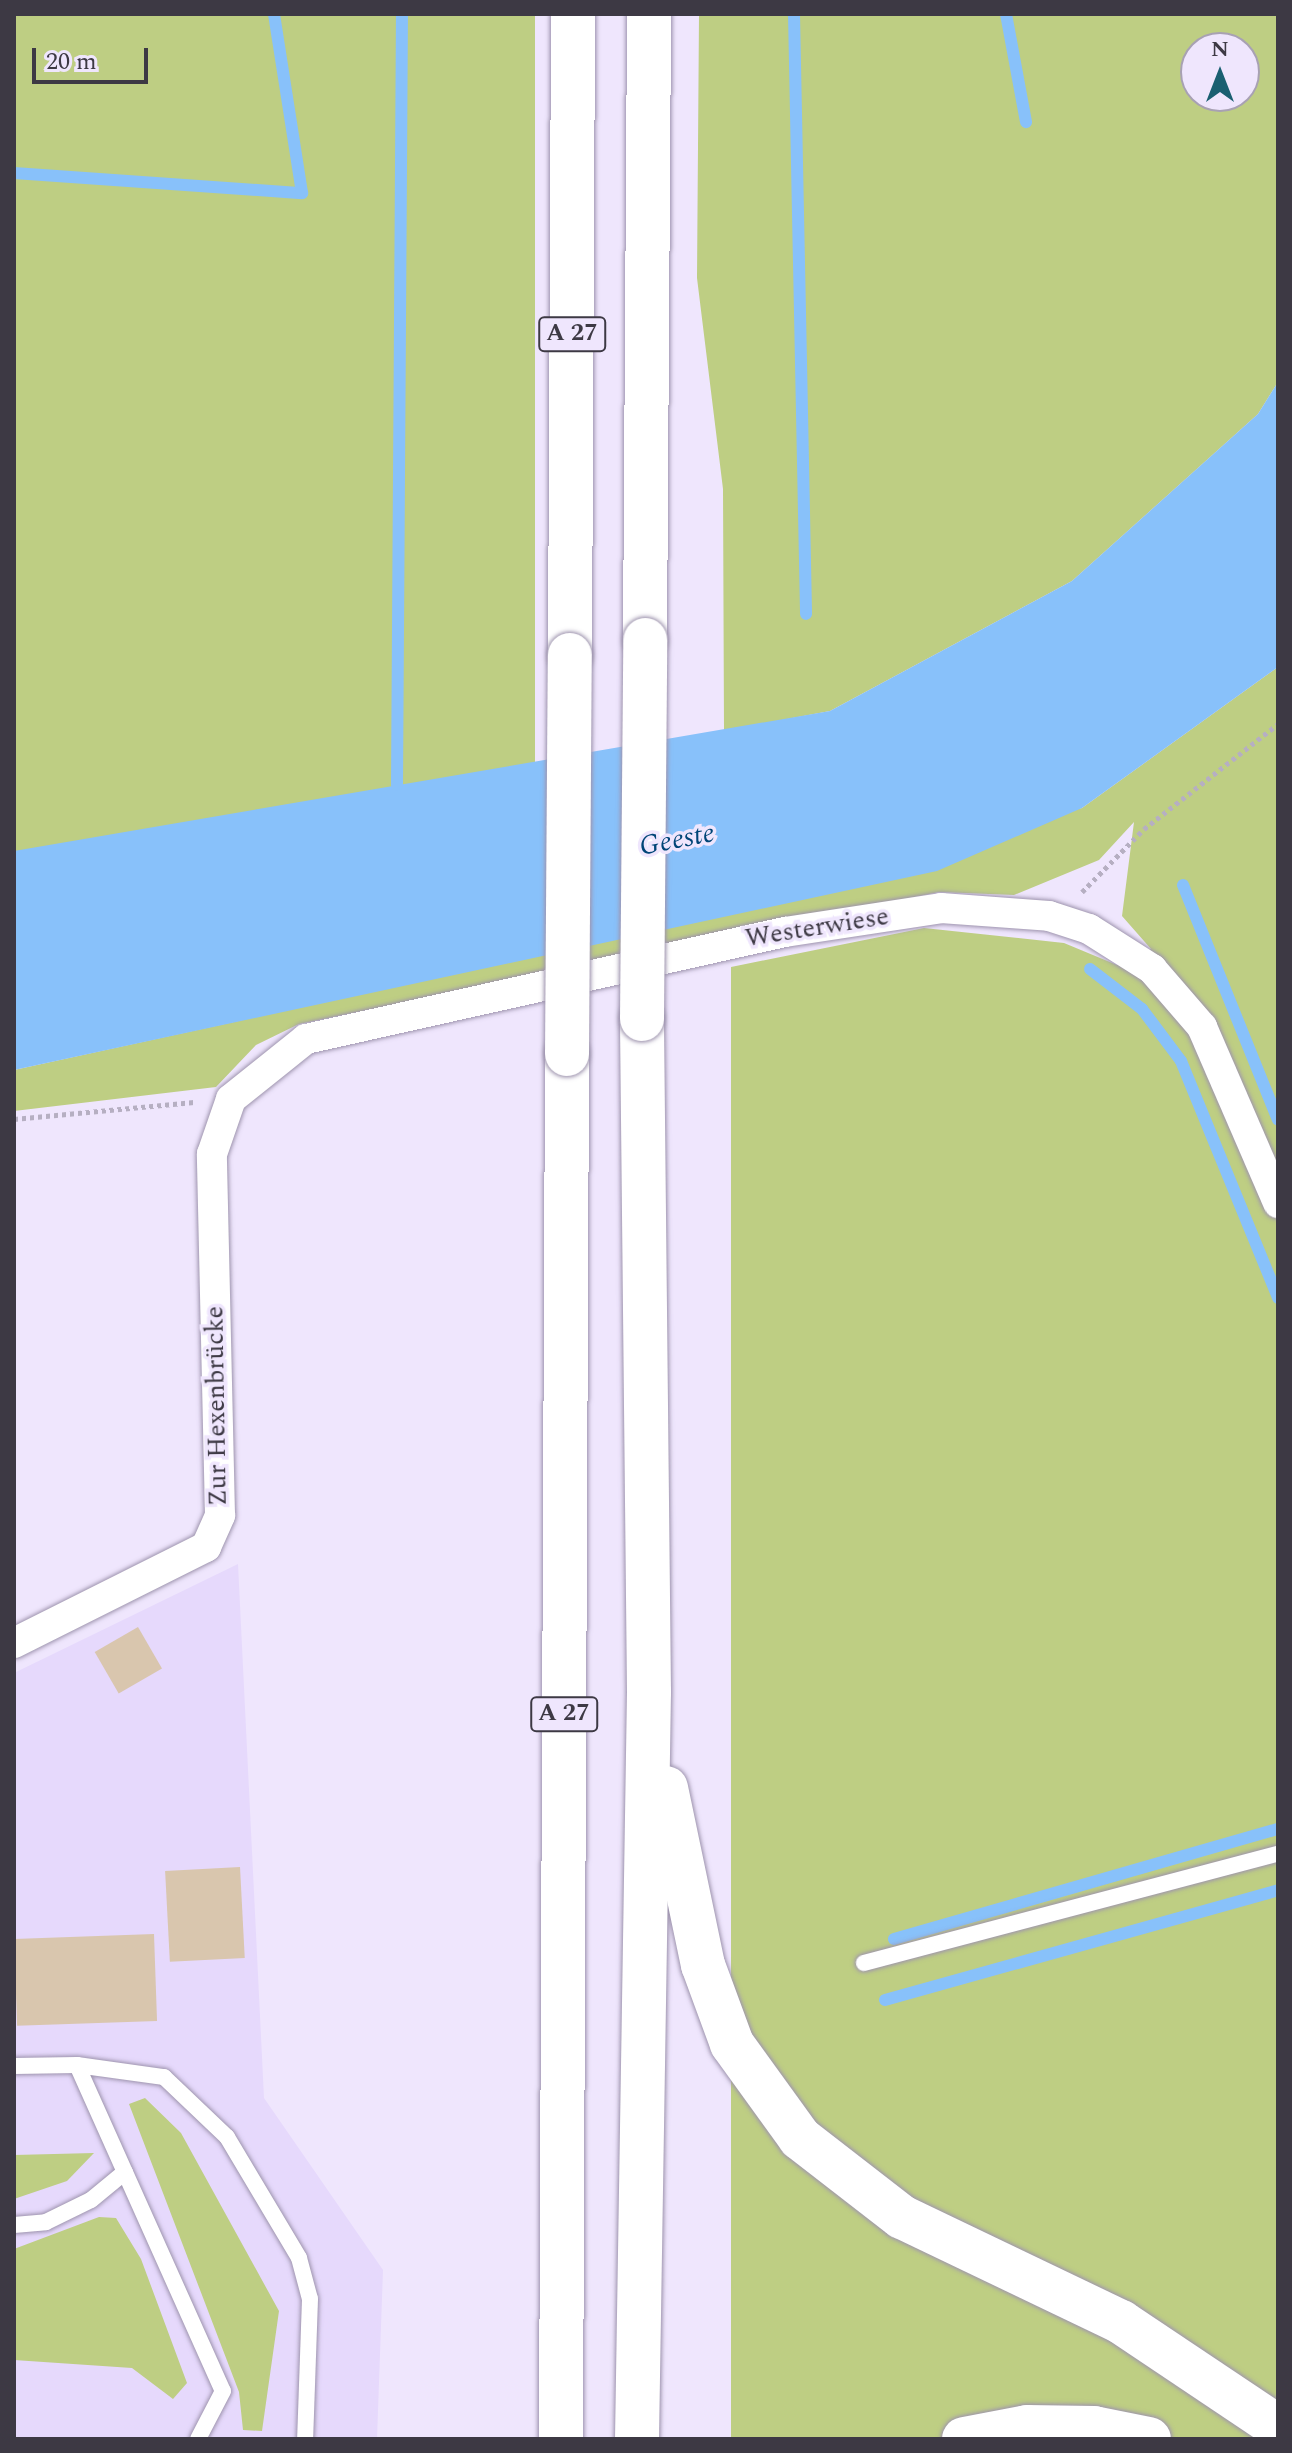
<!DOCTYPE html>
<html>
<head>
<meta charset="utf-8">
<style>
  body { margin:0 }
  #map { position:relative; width:1292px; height:2453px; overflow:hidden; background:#efe6fd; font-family:Spectral,serif }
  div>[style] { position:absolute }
  .built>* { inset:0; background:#e6d9fc }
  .green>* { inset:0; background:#bece83; transform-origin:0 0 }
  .water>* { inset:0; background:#88c1fa }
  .stream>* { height:12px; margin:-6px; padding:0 6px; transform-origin:6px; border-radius:6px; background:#88c1fa }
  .building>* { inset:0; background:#d9c6ae; transform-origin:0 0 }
  .path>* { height:5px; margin-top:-2.5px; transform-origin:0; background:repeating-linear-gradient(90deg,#b6afc2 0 4px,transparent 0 8px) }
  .roads { filter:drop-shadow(0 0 2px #9e94ae) drop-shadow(0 0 2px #9e94ae) }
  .service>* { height:16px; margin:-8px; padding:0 8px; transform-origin:8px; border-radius:8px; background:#fff }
  .minor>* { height:30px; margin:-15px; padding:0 15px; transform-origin:15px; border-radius:15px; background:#fff }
  .motorway>* { height:44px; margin:-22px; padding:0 22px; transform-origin:22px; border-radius:22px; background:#fff }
  .bridges { filter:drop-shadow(0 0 2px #9e94ae) drop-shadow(0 0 2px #9e94ae) }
  .motorway-bridge>* { height:44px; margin:-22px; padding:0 22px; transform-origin:22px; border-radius:22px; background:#fff }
  span { translate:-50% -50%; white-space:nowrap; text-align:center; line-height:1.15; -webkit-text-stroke:7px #efe6fd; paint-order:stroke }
  .shield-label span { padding:2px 6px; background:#efe6fd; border:2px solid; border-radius:6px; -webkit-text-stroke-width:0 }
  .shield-label { font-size:24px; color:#3d3944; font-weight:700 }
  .street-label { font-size:26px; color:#3d3944 }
  .water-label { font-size:28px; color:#014577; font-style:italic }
  .frame { position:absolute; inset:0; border:16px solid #3d3944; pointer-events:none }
  .north { position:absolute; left:1180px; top:32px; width:80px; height:80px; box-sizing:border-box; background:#efe6fd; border:2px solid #a8a1b3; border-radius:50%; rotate:0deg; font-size:22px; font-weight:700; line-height:32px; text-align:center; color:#3d3944 }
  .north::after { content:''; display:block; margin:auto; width:28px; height:36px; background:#1a5f71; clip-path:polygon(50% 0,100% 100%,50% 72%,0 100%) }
  .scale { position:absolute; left:32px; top:48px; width:116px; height:36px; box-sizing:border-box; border:4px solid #3d3944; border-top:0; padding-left:10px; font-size:24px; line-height:28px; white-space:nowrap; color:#3d3944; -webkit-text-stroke:6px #efe6fd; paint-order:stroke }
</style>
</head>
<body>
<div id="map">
  <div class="built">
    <i style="clip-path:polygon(238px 1564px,264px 2098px,383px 2270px,377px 2439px,14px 2439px,14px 1673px)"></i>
  </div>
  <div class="green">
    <i style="left:14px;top:14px;width:521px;height:837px"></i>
    <i style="clip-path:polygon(evenodd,699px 14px,1278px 14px,1278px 382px,1258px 414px,1072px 581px,830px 711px,724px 731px,723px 489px,697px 278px,699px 14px,1196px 48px,1244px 48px,1244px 96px,1196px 96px,1196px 48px)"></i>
    <i style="clip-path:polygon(1278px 667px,1278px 2439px,731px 2439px,731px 967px,924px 928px,1064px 943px,1117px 965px,1151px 949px,1122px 916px,1134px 822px,1099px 860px,1014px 895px,939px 892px,299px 1024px,256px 1045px,216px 1087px,14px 1111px,14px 1070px,238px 1021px,1082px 808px)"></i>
    <i style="clip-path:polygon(145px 2098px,181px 2133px,279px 2311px,262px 2431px,243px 2430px,239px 2392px,129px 2104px)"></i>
    <i style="clip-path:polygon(94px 2153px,67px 2181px,14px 2199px,14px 2155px)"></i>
    <i style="clip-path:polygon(99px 2217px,116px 2218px,141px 2259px,187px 2383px,173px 2399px,132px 2368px,14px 2360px,14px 2249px)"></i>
  </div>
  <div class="water">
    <i style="clip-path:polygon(1278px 382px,1278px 667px,1082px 808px,937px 871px,14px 1070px,14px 851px,830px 711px,1072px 581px,1258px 414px)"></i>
  </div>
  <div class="stream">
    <i style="left:794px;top:14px;width:600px;rotate:88.85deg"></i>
    <i style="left:1006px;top:14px;width:110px;rotate:79.5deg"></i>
    <i style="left:14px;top:173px;width:289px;rotate:4deg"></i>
    <i style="left:302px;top:193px;width:181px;rotate:-98.9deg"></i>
    <i style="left:397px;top:785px;width:771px;rotate:-89.63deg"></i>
    <i style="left:1183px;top:885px;width:253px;rotate:68deg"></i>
    <i style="left:1090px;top:969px;width:66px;rotate:37.6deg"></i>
    <i style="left:1142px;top:1009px;width:65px;rotate:53.1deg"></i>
    <i style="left:1181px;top:1061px;width:256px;rotate:67.7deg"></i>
    <i style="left:894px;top:1939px;width:399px;rotate:-16deg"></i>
    <i style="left:885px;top:2000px;width:408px;rotate:-15.6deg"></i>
  </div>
  <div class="building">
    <i style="left:138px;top:1627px;width:48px;height:50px;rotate:60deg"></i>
    <i style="left:240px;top:1867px;width:91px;height:75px;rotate:87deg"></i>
    <i style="left:154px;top:1934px;width:87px;height:140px;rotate:88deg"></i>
  </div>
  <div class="path">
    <i style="left:1082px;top:892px;width:88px;rotate:-45.5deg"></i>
    <i style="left:1144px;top:829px;width:170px;rotate:-38.1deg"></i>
    <i style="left:14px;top:1119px;width:181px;rotate:-5.4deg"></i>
  </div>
  <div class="roads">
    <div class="service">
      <i style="left:864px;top:1963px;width:428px;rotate:-14.8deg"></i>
      <i style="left:77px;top:2065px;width:357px;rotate:65.9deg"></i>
      <i style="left:223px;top:2391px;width:54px;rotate:117.5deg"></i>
      <i style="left:14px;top:2066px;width:63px;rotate:-0.9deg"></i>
      <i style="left:77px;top:2065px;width:88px;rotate:7.9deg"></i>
      <i style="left:164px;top:2077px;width:87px;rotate:43.6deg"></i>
      <i style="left:227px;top:2137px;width:141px;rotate:59.2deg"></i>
      <i style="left:299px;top:2258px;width:42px;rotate:75deg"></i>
      <i style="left:310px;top:2299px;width:140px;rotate:92deg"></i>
      <i style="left:14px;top:2225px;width:32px;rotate:-5deg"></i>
      <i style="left:46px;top:2222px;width:50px;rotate:-26.1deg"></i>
      <i style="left:91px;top:2200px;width:44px;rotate:-39.5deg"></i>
    </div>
    <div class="minor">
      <i style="left:14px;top:1643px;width:215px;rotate:-26.6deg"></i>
      <i style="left:206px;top:1547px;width:35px;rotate:-66deg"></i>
      <i style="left:220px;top:1515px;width:361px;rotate:-91.3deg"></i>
      <i style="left:212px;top:1154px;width:58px;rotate:-70.9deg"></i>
      <i style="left:231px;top:1099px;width:96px;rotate:-38.7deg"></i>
      <i style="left:306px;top:1039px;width:491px;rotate:-12.6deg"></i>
      <i style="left:785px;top:932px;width:158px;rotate:-8.7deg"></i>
      <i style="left:941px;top:908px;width:108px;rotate:4.2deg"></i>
      <i style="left:1049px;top:916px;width:42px;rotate:18deg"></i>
      <i style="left:1089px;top:929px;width:75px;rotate:32.4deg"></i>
      <i style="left:1152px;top:969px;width:77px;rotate:49.2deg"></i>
      <i style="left:1202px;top:1027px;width:192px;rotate:66.6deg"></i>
    </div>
    <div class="motorway">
      <i style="left:645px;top:640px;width:626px;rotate:-89.63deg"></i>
      <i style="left:570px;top:655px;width:641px;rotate:-89.73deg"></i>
      <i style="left:666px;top:1788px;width:181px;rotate:78.2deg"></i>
      <i style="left:703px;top:1965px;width:84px;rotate:69.8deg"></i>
      <i style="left:732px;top:2044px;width:116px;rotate:54.1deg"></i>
      <i style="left:800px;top:2138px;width:129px;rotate:37.8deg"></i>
      <i style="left:902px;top:2217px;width:243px;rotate:25.6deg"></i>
      <i style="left:1121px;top:2322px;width:189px;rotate:33.8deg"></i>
      <i style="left:561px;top:2439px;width:1385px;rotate:-89.75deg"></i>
      <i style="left:637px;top:2439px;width:747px;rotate:-89.08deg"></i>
      <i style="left:649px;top:1692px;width:673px;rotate:-90.6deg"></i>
      <i style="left:964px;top:2439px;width:64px;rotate:-10.8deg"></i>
      <i style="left:1027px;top:2427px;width:67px;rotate:0.9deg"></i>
      <i style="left:1094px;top:2428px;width:56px;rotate:11.3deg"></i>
    </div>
  </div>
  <div class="bridges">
    <div class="motorway-bridge">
      <i style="left:642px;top:1019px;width:379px;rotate:-89.5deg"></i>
      <i style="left:567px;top:1054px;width:399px;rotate:-89.6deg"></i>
    </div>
  </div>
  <div class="shield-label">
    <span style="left:572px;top:334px">A 27</span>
    <span style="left:564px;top:1714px">A 27</span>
  </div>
  <div class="street-label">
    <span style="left:817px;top:928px;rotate:-9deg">Westerwiese</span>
    <span style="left:217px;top:1406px;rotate:-91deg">Zur Hexenbrücke</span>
  </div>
  <div class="water-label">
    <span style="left:677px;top:840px;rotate:-11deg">Geeste</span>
  </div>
  <div class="frame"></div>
  <div class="north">N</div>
  <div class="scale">20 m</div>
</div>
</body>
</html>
